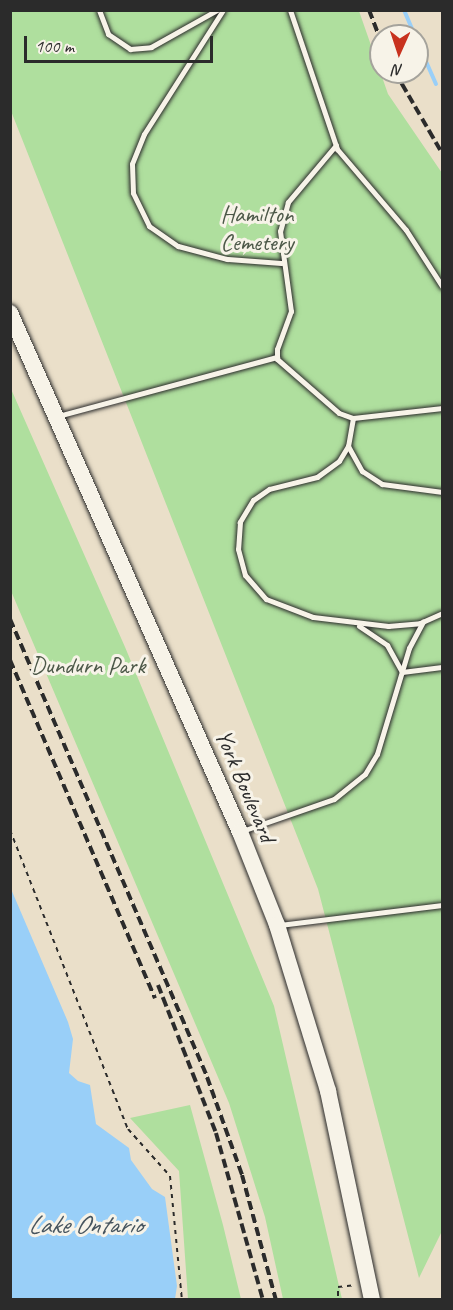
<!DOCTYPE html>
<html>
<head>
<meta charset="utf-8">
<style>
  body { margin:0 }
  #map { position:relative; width:453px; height:1310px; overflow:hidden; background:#eadfc9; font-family:Caveat,sans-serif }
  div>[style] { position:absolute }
  .green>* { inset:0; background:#afdf9e }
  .water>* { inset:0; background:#99cff8 }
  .stream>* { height:4px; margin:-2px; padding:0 2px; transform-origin:2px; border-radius:2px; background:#99cff8 }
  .path>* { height:2px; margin-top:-1px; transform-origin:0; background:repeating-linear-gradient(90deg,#2b2b2b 0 4.5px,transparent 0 9px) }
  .roads { filter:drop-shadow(0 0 2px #2b2b2b) drop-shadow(0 0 2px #2b2b2b) }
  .lane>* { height:5px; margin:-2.5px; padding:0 2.5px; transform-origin:2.5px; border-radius:2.5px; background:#f7f3e8 }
  .primary>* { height:16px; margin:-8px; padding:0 8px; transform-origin:8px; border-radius:8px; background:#f7f3e8 }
  .rail>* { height:4px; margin-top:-2px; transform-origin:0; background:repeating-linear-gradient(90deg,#2b2b2b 0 9px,transparent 0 13.5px) }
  span { translate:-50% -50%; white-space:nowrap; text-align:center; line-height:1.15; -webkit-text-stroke:6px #f7f3e8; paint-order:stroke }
  .park-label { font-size:24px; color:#4c5848 }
  .street-label { font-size:24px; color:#2b2b2b }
  .water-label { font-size:26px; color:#46545e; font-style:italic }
  .frame { position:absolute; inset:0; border:12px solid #2b2b2b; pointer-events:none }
  .north { position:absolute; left:369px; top:24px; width:60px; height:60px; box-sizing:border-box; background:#f7f3e8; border:2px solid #a5a39c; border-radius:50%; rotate:183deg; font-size:16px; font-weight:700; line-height:24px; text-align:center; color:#2b2b2b }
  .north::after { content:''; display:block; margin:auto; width:21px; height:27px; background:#c8321e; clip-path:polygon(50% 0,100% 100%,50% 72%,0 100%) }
  .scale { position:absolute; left:24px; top:36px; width:189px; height:27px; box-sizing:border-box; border:3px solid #2b2b2b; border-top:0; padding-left:8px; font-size:18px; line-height:21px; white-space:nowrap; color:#2b2b2b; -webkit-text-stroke:4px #f7f3e8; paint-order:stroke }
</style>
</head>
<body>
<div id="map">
  <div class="green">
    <i style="clip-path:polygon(11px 11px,359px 11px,388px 94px,442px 173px,442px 1231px,419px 1278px,318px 889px,11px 111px)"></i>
    <i style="clip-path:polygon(11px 389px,125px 647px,274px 1006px,342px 1299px,283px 1299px,265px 1217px,229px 1103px,11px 591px)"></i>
    <i style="clip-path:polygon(190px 1105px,223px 1225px,241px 1299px,188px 1299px,179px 1171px,130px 1118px)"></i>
  </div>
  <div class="water">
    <i style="clip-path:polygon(11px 889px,68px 1022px,73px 1039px,69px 1073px,78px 1081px,90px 1085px,96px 1124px,129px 1148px,131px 1160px,152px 1189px,165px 1197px,177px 1286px,175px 1299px,11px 1299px)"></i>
  </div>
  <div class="stream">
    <i style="left:404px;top:10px;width:28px;rotate:67deg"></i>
    <i style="left:417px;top:41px;width:47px;rotate:66.2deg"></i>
  </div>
  <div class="path">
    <i style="left:10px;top:830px;width:321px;rotate:68.5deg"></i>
    <i style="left:128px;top:1129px;width:63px;rotate:48.2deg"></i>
    <i style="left:170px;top:1176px;width:125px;rotate:84.5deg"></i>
    <i style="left:338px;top:1296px;width:9px;rotate:-90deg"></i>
    <i style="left:338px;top:1287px;width:18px;rotate:-6deg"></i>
  </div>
  <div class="roads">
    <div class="lane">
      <i style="left:99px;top:10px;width:26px;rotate:69deg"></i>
      <i style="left:108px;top:34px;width:27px;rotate:34deg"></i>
      <i style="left:130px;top:49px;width:21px;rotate:-5deg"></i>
      <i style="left:151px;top:47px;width:76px;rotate:-29.3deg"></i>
      <i style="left:223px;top:10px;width:147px;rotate:122.5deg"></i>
      <i style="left:144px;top:134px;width:32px;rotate:112deg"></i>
      <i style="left:132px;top:164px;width:29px;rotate:88deg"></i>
      <i style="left:133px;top:193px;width:37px;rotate:64deg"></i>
      <i style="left:149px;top:226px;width:35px;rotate:35deg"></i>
      <i style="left:178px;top:246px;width:51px;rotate:14.9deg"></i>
      <i style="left:227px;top:259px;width:55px;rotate:4.2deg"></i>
      <i style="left:290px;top:10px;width:147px;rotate:71.3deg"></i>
      <i style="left:337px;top:149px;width:106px;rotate:49.6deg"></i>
      <i style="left:406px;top:230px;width:67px;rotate:57.3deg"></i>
      <i style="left:336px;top:145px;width:75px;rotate:130.1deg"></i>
      <i style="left:288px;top:202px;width:30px;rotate:105deg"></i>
      <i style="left:280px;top:231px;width:81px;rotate:82.2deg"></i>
      <i style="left:291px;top:311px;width:40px;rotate:110.2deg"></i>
      <i style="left:277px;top:349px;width:10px;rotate:90deg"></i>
      <i style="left:277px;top:359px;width:82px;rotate:41.1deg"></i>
      <i style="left:339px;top:413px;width:15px;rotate:20deg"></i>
      <i style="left:353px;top:418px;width:90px;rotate:-6.4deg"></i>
      <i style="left:58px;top:416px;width:227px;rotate:-15.1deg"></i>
      <i style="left:353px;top:418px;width:28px;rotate:100deg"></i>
      <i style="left:348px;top:446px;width:17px;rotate:121deg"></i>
      <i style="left:339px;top:461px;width:27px;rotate:144deg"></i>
      <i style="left:317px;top:477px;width:49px;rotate:166deg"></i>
      <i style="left:269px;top:489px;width:19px;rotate:145deg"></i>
      <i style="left:253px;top:500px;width:26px;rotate:121deg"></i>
      <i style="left:240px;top:522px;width:27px;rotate:94deg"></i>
      <i style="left:238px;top:549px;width:27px;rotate:75deg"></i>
      <i style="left:245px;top:575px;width:32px;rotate:49deg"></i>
      <i style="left:266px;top:599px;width:50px;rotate:21deg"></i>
      <i style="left:313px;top:617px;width:76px;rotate:6.8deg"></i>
      <i style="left:388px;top:626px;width:32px;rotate:-5deg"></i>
      <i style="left:420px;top:623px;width:24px;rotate:-24deg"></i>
      <i style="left:348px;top:446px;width:29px;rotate:61deg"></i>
      <i style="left:362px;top:471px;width:24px;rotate:33deg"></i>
      <i style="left:382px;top:484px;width:61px;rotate:7.6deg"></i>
      <i style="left:359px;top:626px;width:34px;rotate:34deg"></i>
      <i style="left:387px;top:645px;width:31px;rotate:61deg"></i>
      <i style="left:402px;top:672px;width:40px;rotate:-7.1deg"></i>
      <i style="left:242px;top:831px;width:97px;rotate:-19.2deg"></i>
      <i style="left:334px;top:799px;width:40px;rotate:-39deg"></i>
      <i style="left:365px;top:774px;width:23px;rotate:-59deg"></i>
      <i style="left:377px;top:754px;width:111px;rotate:-73.2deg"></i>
      <i style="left:409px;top:648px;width:30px;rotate:-62deg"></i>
      <i style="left:280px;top:925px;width:163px;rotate:-7deg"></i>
    </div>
    <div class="primary">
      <i style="left:10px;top:313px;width:568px;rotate:66.1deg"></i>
      <i style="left:240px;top:832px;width:100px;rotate:68.3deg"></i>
      <i style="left:277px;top:925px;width:174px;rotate:72.9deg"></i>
      <i style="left:328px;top:1091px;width:214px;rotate:78.1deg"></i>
    </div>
  </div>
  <div class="rail">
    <i style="left:369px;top:10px;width:33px;rotate:69deg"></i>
    <i style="left:395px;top:72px;width:94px;rotate:59.9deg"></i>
    <i style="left:10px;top:619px;width:499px;rotate:66.7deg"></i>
    <i style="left:207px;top:1077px;width:104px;rotate:70.3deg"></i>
    <i style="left:242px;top:1175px;width:130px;rotate:74.8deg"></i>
    <i style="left:10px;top:660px;width:368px;rotate:66.8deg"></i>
    <i style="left:158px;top:985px;width:159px;rotate:68.6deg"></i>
    <i style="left:216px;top:1133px;width:173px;rotate:74.3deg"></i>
  </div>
  <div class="park-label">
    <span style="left:257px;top:229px">Hamilton<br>Cemetery</span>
    <span style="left:88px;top:666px">Dundurn Park</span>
  </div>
  <div class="street-label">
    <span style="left:245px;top:786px;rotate:67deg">York Boulevard</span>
  </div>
  <div class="water-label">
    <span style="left:85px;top:1225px">Lake Ontario</span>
  </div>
  <div class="frame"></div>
  <div class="north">N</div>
  <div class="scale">100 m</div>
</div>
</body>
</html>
